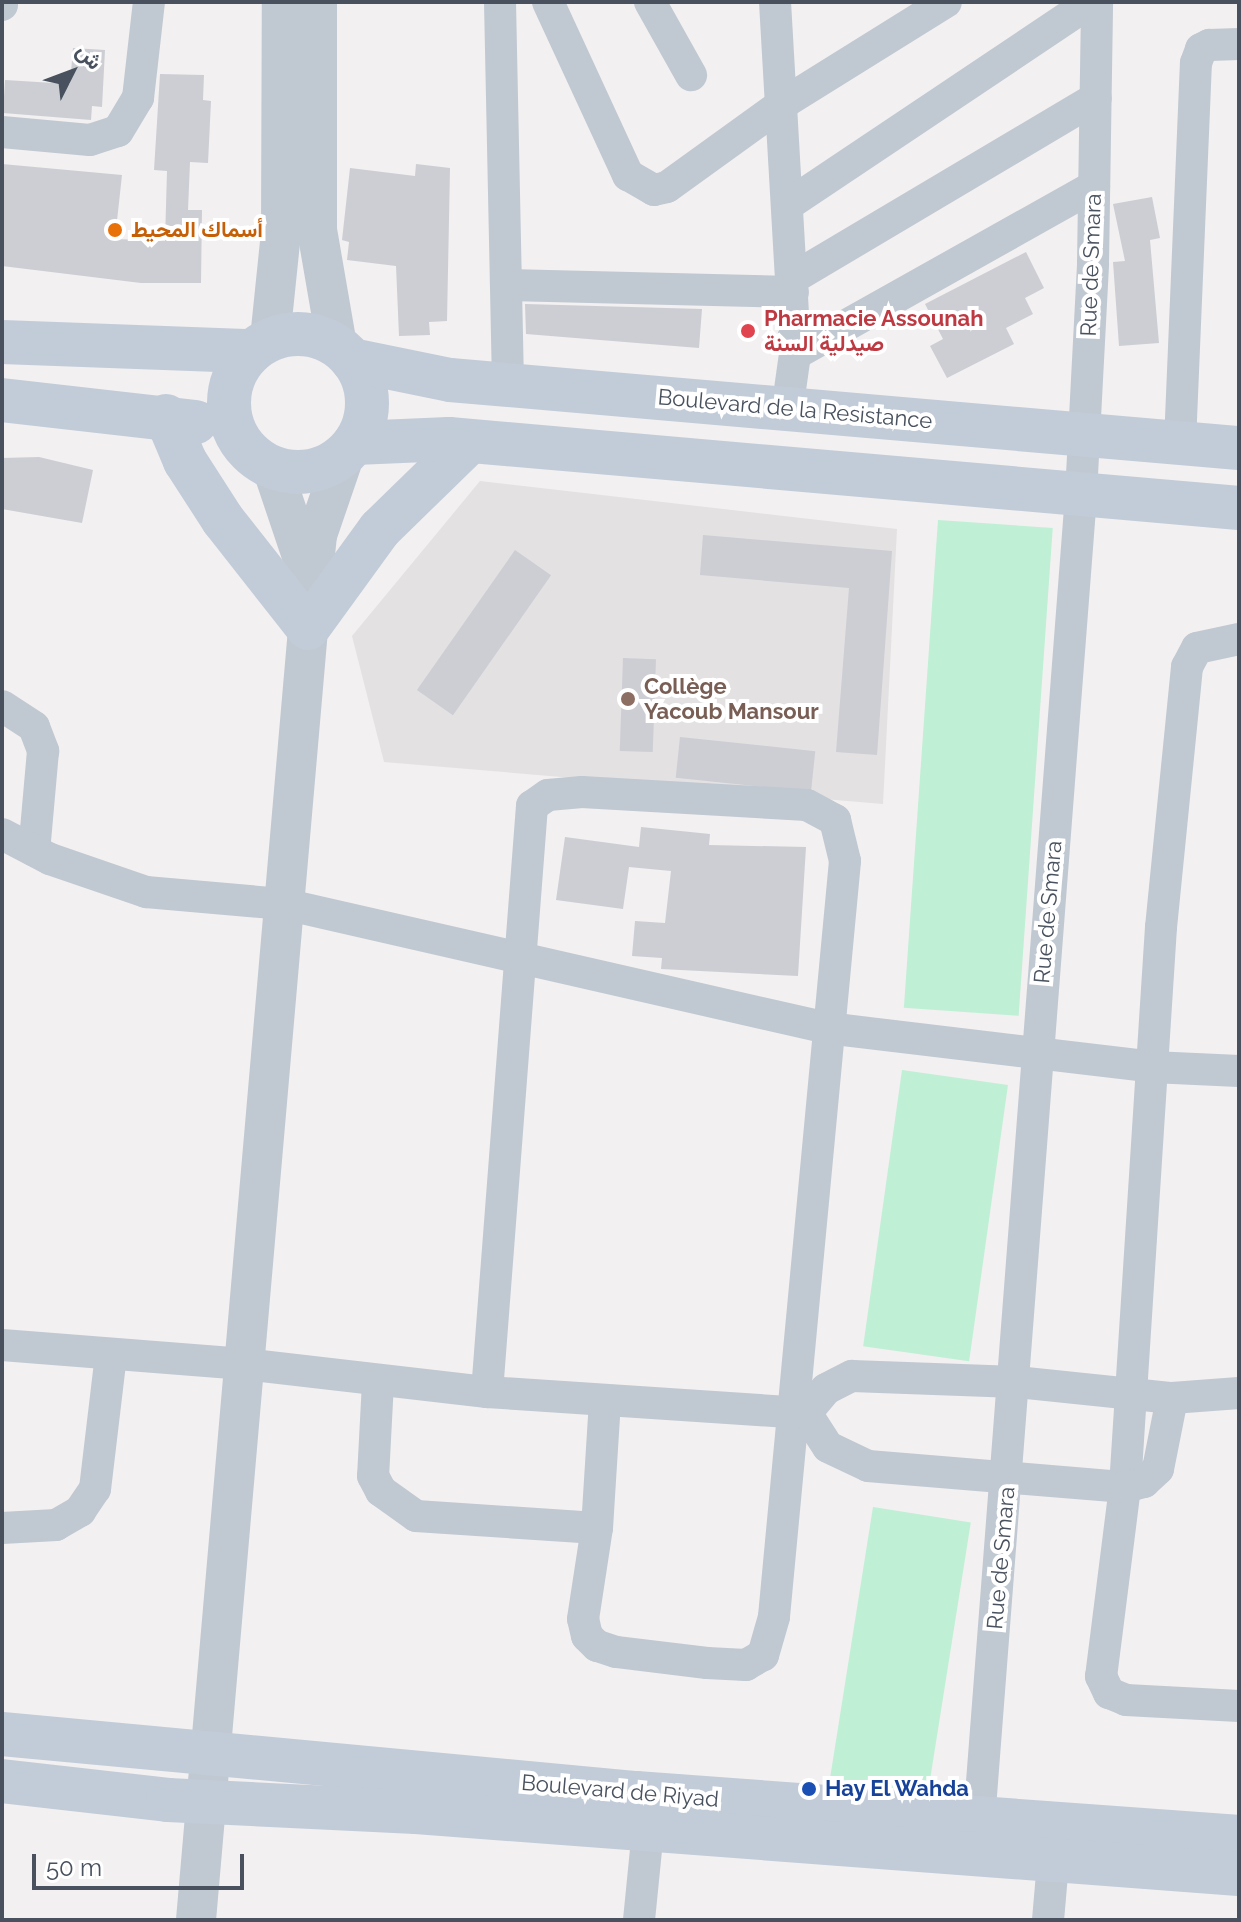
<!DOCTYPE html>
<html>
<head>
<meta charset="utf-8">
<style>
  body { margin:0 }
  #map { position:relative; width:1241px; height:1922px; overflow:hidden; background:#f2f0f0; font-family:Raleway,Vazirmatn,sans-serif }
  div>[style] { position:absolute }
  .education>* { inset:0; background:#e3e1e2 }
  .green>* { inset:0; background:#bfefd5; transform-origin:0 0 }
  .building>* { inset:0; background:#ccced4; transform-origin:0 0 }
  .minor>* { height:32px; margin:-16px; padding:0 16px; transform-origin:16px; border-radius:16px; background:#c0c8d1 }
  .tertiary>* { height:40px; margin:-20px; padding:0 20px; transform-origin:20px; border-radius:20px; background:#c0c8d1 }
  .secondary>* { height:44px; margin:-22px; padding:0 22px; transform-origin:22px; border-radius:22px; background:#c2cbd8 }
  .secondary>.ring { margin:-22px; padding:0; box-sizing:content-box; background:none; border:44px solid #c2cbd8; border-radius:50% }
  .dots>* { width:22px; height:22px; translate:-50% -50%; box-sizing:border-box; border:4px solid #fff; border-radius:50% }
  span { translate:-50% -50%; white-space:nowrap; text-align:center; line-height:1.15; -webkit-text-stroke:8px #fff; paint-order:stroke }
  .food-label { font-size:22px; color:#c56008; font-weight:700 }
  .left { translate:0 -50%; text-align:left }
  .street-label { font-size:22px; color:#48515d }
  .health-label { font-size:22px; color:#be3a42; font-weight:700 }
  .education-label { font-size:22px; color:#785e54; font-weight:700 }
  .transit-label { font-size:22px; color:#164399; font-weight:700 }
  .frame { position:absolute; inset:0; border:4px solid #48515d; pointer-events:none }
  .north { position:absolute; left:32px; top:32px; width:80px; height:80px; -webkit-text-stroke:6px #fff; paint-order:stroke; rotate:48deg; font-size:22px; font-weight:700; line-height:32px; text-align:center; color:#48515d }
  .north::after { content:''; display:block; margin:auto; width:28px; height:36px; background:#48515d; clip-path:polygon(50% 0,100% 100%,50% 72%,0 100%) }
  .scale { position:absolute; left:32px; top:1854px; width:212px; height:36px; box-sizing:border-box; border:4px solid #48515d; border-top:0; padding-left:10px; font-size:24px; line-height:28px; white-space:nowrap; color:#48515d; -webkit-text-stroke:6px #fff; paint-order:stroke }
</style>
</head>
<body>
<div id="map">
  <div class="education">
    <i style="clip-path:polygon(480px 481px,897px 529px,883px 804px,384px 762px,352px 636px)"></i>
  </div>
  <div class="green">
    <i style="left:938px;top:520px;width:115px;height:489px;rotate:4deg"></i>
    <i style="left:902px;top:1070px;width:107px;height:279px;rotate:8deg"></i>
    <i style="left:873px;top:1507px;width:99px;height:282px;rotate:9deg"></i>
  </div>
  <div class="building">
    <i style="clip-path:polygon(73px 48px,105px 50px,102px 107px,92px 106px,91px 120px,3px 113px,5px 80px,70px 84px)"></i>
    <i style="clip-path:polygon(160px 74px,204px 75px,203px 100px,211px 101px,208px 163px,190px 162px,188px 210px,202px 210px,201px 283px,141px 283px,2px 266px,2px 164px,122px 175px,115px 239px,165px 241px,167px 171px,154px 170px)"></i>
    <i style="clip-path:polygon(416px 164px,450px 168px,447px 321px,429px 322px,430px 335px,399px 336px,396px 266px,347px 260px,349px 242px,342px 240px,350px 168px,415px 176px)"></i>
    <i style="clip-path:polygon(1152px 197px,1160px 238px,1150px 240px,1159px 343px,1119px 346px,1113px 262px,1125px 261px,1113px 204px)"></i>
    <i style="clip-path:polygon(1026px 252px,1044px 288px,1025px 298px,1033px 314px,1006px 328px,1014px 344px,947px 378px,930px 346px,943px 339px,925px 304px)"></i>
    <i style="clip-path:polygon(525px 304px,702px 309px,699px 348px,526px 334px)"></i>
    <i style="clip-path:polygon(39px 457px,93px 470px,82px 523px,2px 509px,2px 458px)"></i>
    <i style="clip-path:polygon(703px 535px,892px 551px,877px 755px,836px 752px,849px 588px,700px 575px)"></i>
    <i style="left:515px;top:550px;width:44px;height:171px;rotate:35deg"></i>
    <i style="left:623px;top:658px;width:33px;height:93px;rotate:2deg"></i>
    <i style="left:680px;top:737px;width:136px;height:41px;rotate:6deg"></i>
    <i style="clip-path:polygon(641px 827px,710px 834px,709px 845px,806px 847px,798px 976px,661px 969px,662px 958px,632px 956px,635px 921px,665px 923px,671px 871px,629px 867px,623px 909px,556px 900px,565px 837px,639px 847px)"></i>
  </div>
  <div class="minor">
    <i style="left:500px;top:2px;width:381px;rotate:88.8deg"></i>
    <i style="left:548px;top:2px;width:191px;rotate:65.2deg"></i>
    <i style="left:628px;top:175px;width:30px;rotate:30deg"></i>
    <i style="left:654px;top:190px;width:13px;rotate:-13deg"></i>
    <i style="left:667px;top:187px;width:142px;rotate:-35.8deg"></i>
    <i style="left:782px;top:104px;width:193px;rotate:-31.9deg"></i>
    <i style="left:650px;top:2px;width:84px;rotate:60.7deg"></i>
    <i style="left:775px;top:2px;width:353px;rotate:86.7deg"></i>
    <i style="left:795px;top:354px;width:58px;rotate:98deg"></i>
    <i style="left:2px;top:5px;width:3px;rotate:-90deg"></i>
    <i style="left:2px;top:132px;width:88px;rotate:5.2deg"></i>
    <i style="left:90px;top:140px;width:29px;rotate:-18deg"></i>
    <i style="left:118px;top:131px;width:39px;rotate:-59deg"></i>
    <i style="left:138px;top:98px;width:97px;rotate:-83.5deg"></i>
    <i style="left:789px;top:204px;width:363px;rotate:-33.8deg"></i>
    <i style="left:793px;top:278px;width:352px;rotate:-30.7deg"></i>
    <i style="left:506px;top:285px;width:287px;rotate:1.4deg"></i>
    <i style="left:795px;top:354px;width:343px;rotate:-29.3deg"></i>
    <i style="left:1180px;top:443px;width:380px;rotate:-87.6deg"></i>
    <i style="left:1196px;top:63px;width:15px;rotate:-70deg"></i>
    <i style="left:1201px;top:49px;width:9px;rotate:-27deg"></i>
    <i style="left:1209px;top:45px;width:30px;rotate:-2deg"></i>
    <i style="left:1239px;top:639px;width:43px;rotate:167.9deg"></i>
    <i style="left:1197px;top:648px;width:21px;rotate:118deg"></i>
    <i style="left:1187px;top:667px;width:261px;rotate:95.7deg"></i>
    <i style="left:1161px;top:927px;width:561px;rotate:93.68deg"></i>
    <i style="left:1125px;top:1487px;width:191px;rotate:97.2deg"></i>
    <i style="left:1101px;top:1676px;width:19px;rotate:65deg"></i>
    <i style="left:1109px;top:1693px;width:18px;rotate:22deg"></i>
    <i style="left:1126px;top:1700px;width:113px;rotate:3deg"></i>
    <i style="left:2px;top:706px;width:38px;rotate:33deg"></i>
    <i style="left:34px;top:727px;width:26px;rotate:69deg"></i>
    <i style="left:43px;top:751px;width:100px;rotate:95.1deg"></i>
    <i style="left:2px;top:834px;width:54px;rotate:27.5deg"></i>
    <i style="left:50px;top:859px;width:102px;rotate:19deg"></i>
    <i style="left:146px;top:892px;width:139px;rotate:5deg"></i>
    <i style="left:284px;top:904px;width:557px;rotate:12.86deg"></i>
    <i style="left:827px;top:1028px;width:327px;rotate:6.8deg"></i>
    <i style="left:1152px;top:1067px;width:87px;rotate:2.6deg"></i>
    <i style="left:2px;top:1345px;width:243px;rotate:4.5deg"></i>
    <i style="left:244px;top:1364px;width:245px;rotate:6.6deg"></i>
    <i style="left:487px;top:1392px;width:320px;rotate:3.8deg"></i>
    <i style="left:378px;top:1382px;width:94px;rotate:93deg"></i>
    <i style="left:373px;top:1476px;width:17px;rotate:62deg"></i>
    <i style="left:381px;top:1491px;width:43px;rotate:35.5deg"></i>
    <i style="left:416px;top:1516px;width:181px;rotate:3.8deg"></i>
    <i style="left:487px;top:1392px;width:588px;rotate:-85.61deg"></i>
    <i style="left:532px;top:806px;width:19px;rotate:-35deg"></i>
    <i style="left:548px;top:795px;width:34px;rotate:-5deg"></i>
    <i style="left:582px;top:792px;width:225px;rotate:3.3deg"></i>
    <i style="left:807px;top:805px;width:32px;rotate:28deg"></i>
    <i style="left:835px;top:820px;width:42px;rotate:76.3deg"></i>
    <i style="left:845px;top:861px;width:759px;rotate:95.37deg"></i>
    <i style="left:774px;top:1617px;width:40px;rotate:106deg"></i>
    <i style="left:763px;top:1655px;width:20px;rotate:150deg"></i>
    <i style="left:746px;top:1665px;width:39px;rotate:-177deg"></i>
    <i style="left:707px;top:1663px;width:92px;rotate:-173.1deg"></i>
    <i style="left:616px;top:1652px;width:20px;rotate:-162deg"></i>
    <i style="left:597px;top:1646px;width:14px;rotate:-135deg"></i>
    <i style="left:587px;top:1636px;width:17px;rotate:-103deg"></i>
    <i style="left:583px;top:1619px;width:92px;rotate:-81.3deg"></i>
    <i style="left:597px;top:1528px;width:128px;rotate:-86.4deg"></i>
    <i style="left:806px;top:1413px;width:40px;rotate:57.1deg"></i>
    <i style="left:828px;top:1447px;width:44px;rotate:25.4deg"></i>
    <i style="left:868px;top:1466px;width:258px;rotate:4.7deg"></i>
    <i style="left:1125px;top:1487px;width:20px;rotate:-15deg"></i>
    <i style="left:1144px;top:1482px;width:19px;rotate:-43deg"></i>
    <i style="left:1158px;top:1469px;width:72px;rotate:-78.8deg"></i>
    <i style="left:806px;top:1413px;width:31px;rotate:-50deg"></i>
    <i style="left:826px;top:1389px;width:29px;rotate:-27deg"></i>
    <i style="left:852px;top:1376px;width:164px;rotate:2.1deg"></i>
    <i style="left:1016px;top:1382px;width:157px;rotate:5.9deg"></i>
    <i style="left:1172px;top:1398px;width:67px;rotate:-4.3deg"></i>
    <i style="left:2px;top:1528px;width:54px;rotate:-3.2deg"></i>
    <i style="left:56px;top:1525px;width:28px;rotate:-30deg"></i>
    <i style="left:80px;top:1511px;width:27px;rotate:-56deg"></i>
    <i style="left:95px;top:1489px;width:136px;rotate:-83.2deg"></i>
    <i style="left:979px;top:1821px;width:1331px;rotate:-85.6deg"></i>
    <i style="left:1081px;top:494px;width:231px;rotate:-87deg"></i>
    <i style="left:1093px;top:263px;width:261px;rotate:-89.1deg"></i>
    <i style="left:639px;top:1920px;width:90px;rotate:-84.3deg"></i>
    <i style="left:1048px;top:1920px;width:57px;rotate:-85deg"></i>
  </div>
  <div class="tertiary">
    <i style="left:317px;top:2px;width:228px;rotate:90deg"></i>
    <i style="left:317px;top:230px;width:118px;rotate:80.2deg"></i>
    <i style="left:270px;top:339px;width:107px;rotate:-84.1deg"></i>
    <i style="left:281px;top:233px;width:231px;rotate:-89.8deg"></i>
    <i style="left:272px;top:467px;width:116px;rotate:71.4deg"></i>
    <i style="left:196px;top:1920px;width:1341px;rotate:-85.04deg"></i>
    <i style="left:312px;top:584px;width:49px;rotate:-84.2deg"></i>
    <i style="left:317px;top:535px;width:83px;rotate:-71.1deg"></i>
  </div>
  <div class="secondary">
    <i class="ring" style="left:229px;top:334px;width:94px;height:94px"></i>
    <i style="left:2px;top:342px;width:250px;rotate:2.1deg"></i>
    <i style="left:352px;top:360px;width:100px;rotate:11.5deg"></i>
    <i style="left:450px;top:380px;width:792px;rotate:4.93deg"></i>
    <i style="left:2px;top:400px;width:195px;rotate:6.5deg"></i>
    <i style="left:166px;top:416px;width:49px;rotate:67.1deg"></i>
    <i style="left:185px;top:461px;width:70px;rotate:57.2deg"></i>
    <i style="left:223px;top:520px;width:137px;rotate:51.8deg"></i>
    <i style="left:308px;top:628px;width:122px;rotate:-54deg"></i>
    <i style="left:380px;top:529px;width:124px;rotate:-44.3deg"></i>
    <i style="left:355px;top:443px;width:94px;rotate:-2.4deg"></i>
    <i style="left:449px;top:439px;width:793px;rotate:4.99deg"></i>
    <i style="left:2px;top:1734px;width:637px;rotate:5.32deg"></i>
    <i style="left:636px;top:1793px;width:605px;rotate:4.17deg"></i>
    <i style="left:2px;top:1781px;width:167px;rotate:6.5deg"></i>
    <i style="left:168px;top:1800px;width:248px;rotate:2.8deg"></i>
    <i style="left:416px;top:1812px;width:825px;rotate:4.31deg"></i>
  </div>
  <div class="dots">
    <i style="left:115px;top:230px;background:#e8710a"></i>
    <i style="left:748px;top:331px;background:#e0444e"></i>
    <i style="left:628px;top:699px;background:#8d6e63"></i>
    <i style="left:809px;top:1789px;background:#1a4fb4"></i>
  </div>
  <div class="food-label">
    <span class="left" style="left:131px;top:230px">أسماك المحيط</span>
  </div>
  <div class="street-label">
    <span style="left:1091px;top:265px;rotate:-88deg">Rue de Smara</span>
    <span style="left:795px;top:409px;rotate:5deg">Boulevard de la Resistance</span>
    <span style="left:1048px;top:912px;rotate:-85deg">Rue de Smara</span>
    <span style="left:1001px;top:1558px;rotate:-85deg">Rue de Smara</span>
    <span style="left:620px;top:1791px;rotate:5deg">Boulevard de Riyad</span>
  </div>
  <div class="health-label">
    <span class="left" style="left:764px;top:331px">Pharmacie Assounah<br>صيدلية السنة</span>
  </div>
  <div class="education-label">
    <span class="left" style="left:644px;top:699px">Collège<br>Yacoub Mansour</span>
  </div>
  <div class="transit-label">
    <span class="left" style="left:825px;top:1789px">Hay El Wahda</span>
  </div>
  <div class="frame"></div>
  <div class="north">ش</div>
  <div class="scale">50 m</div>
</div>
</body>
</html>
